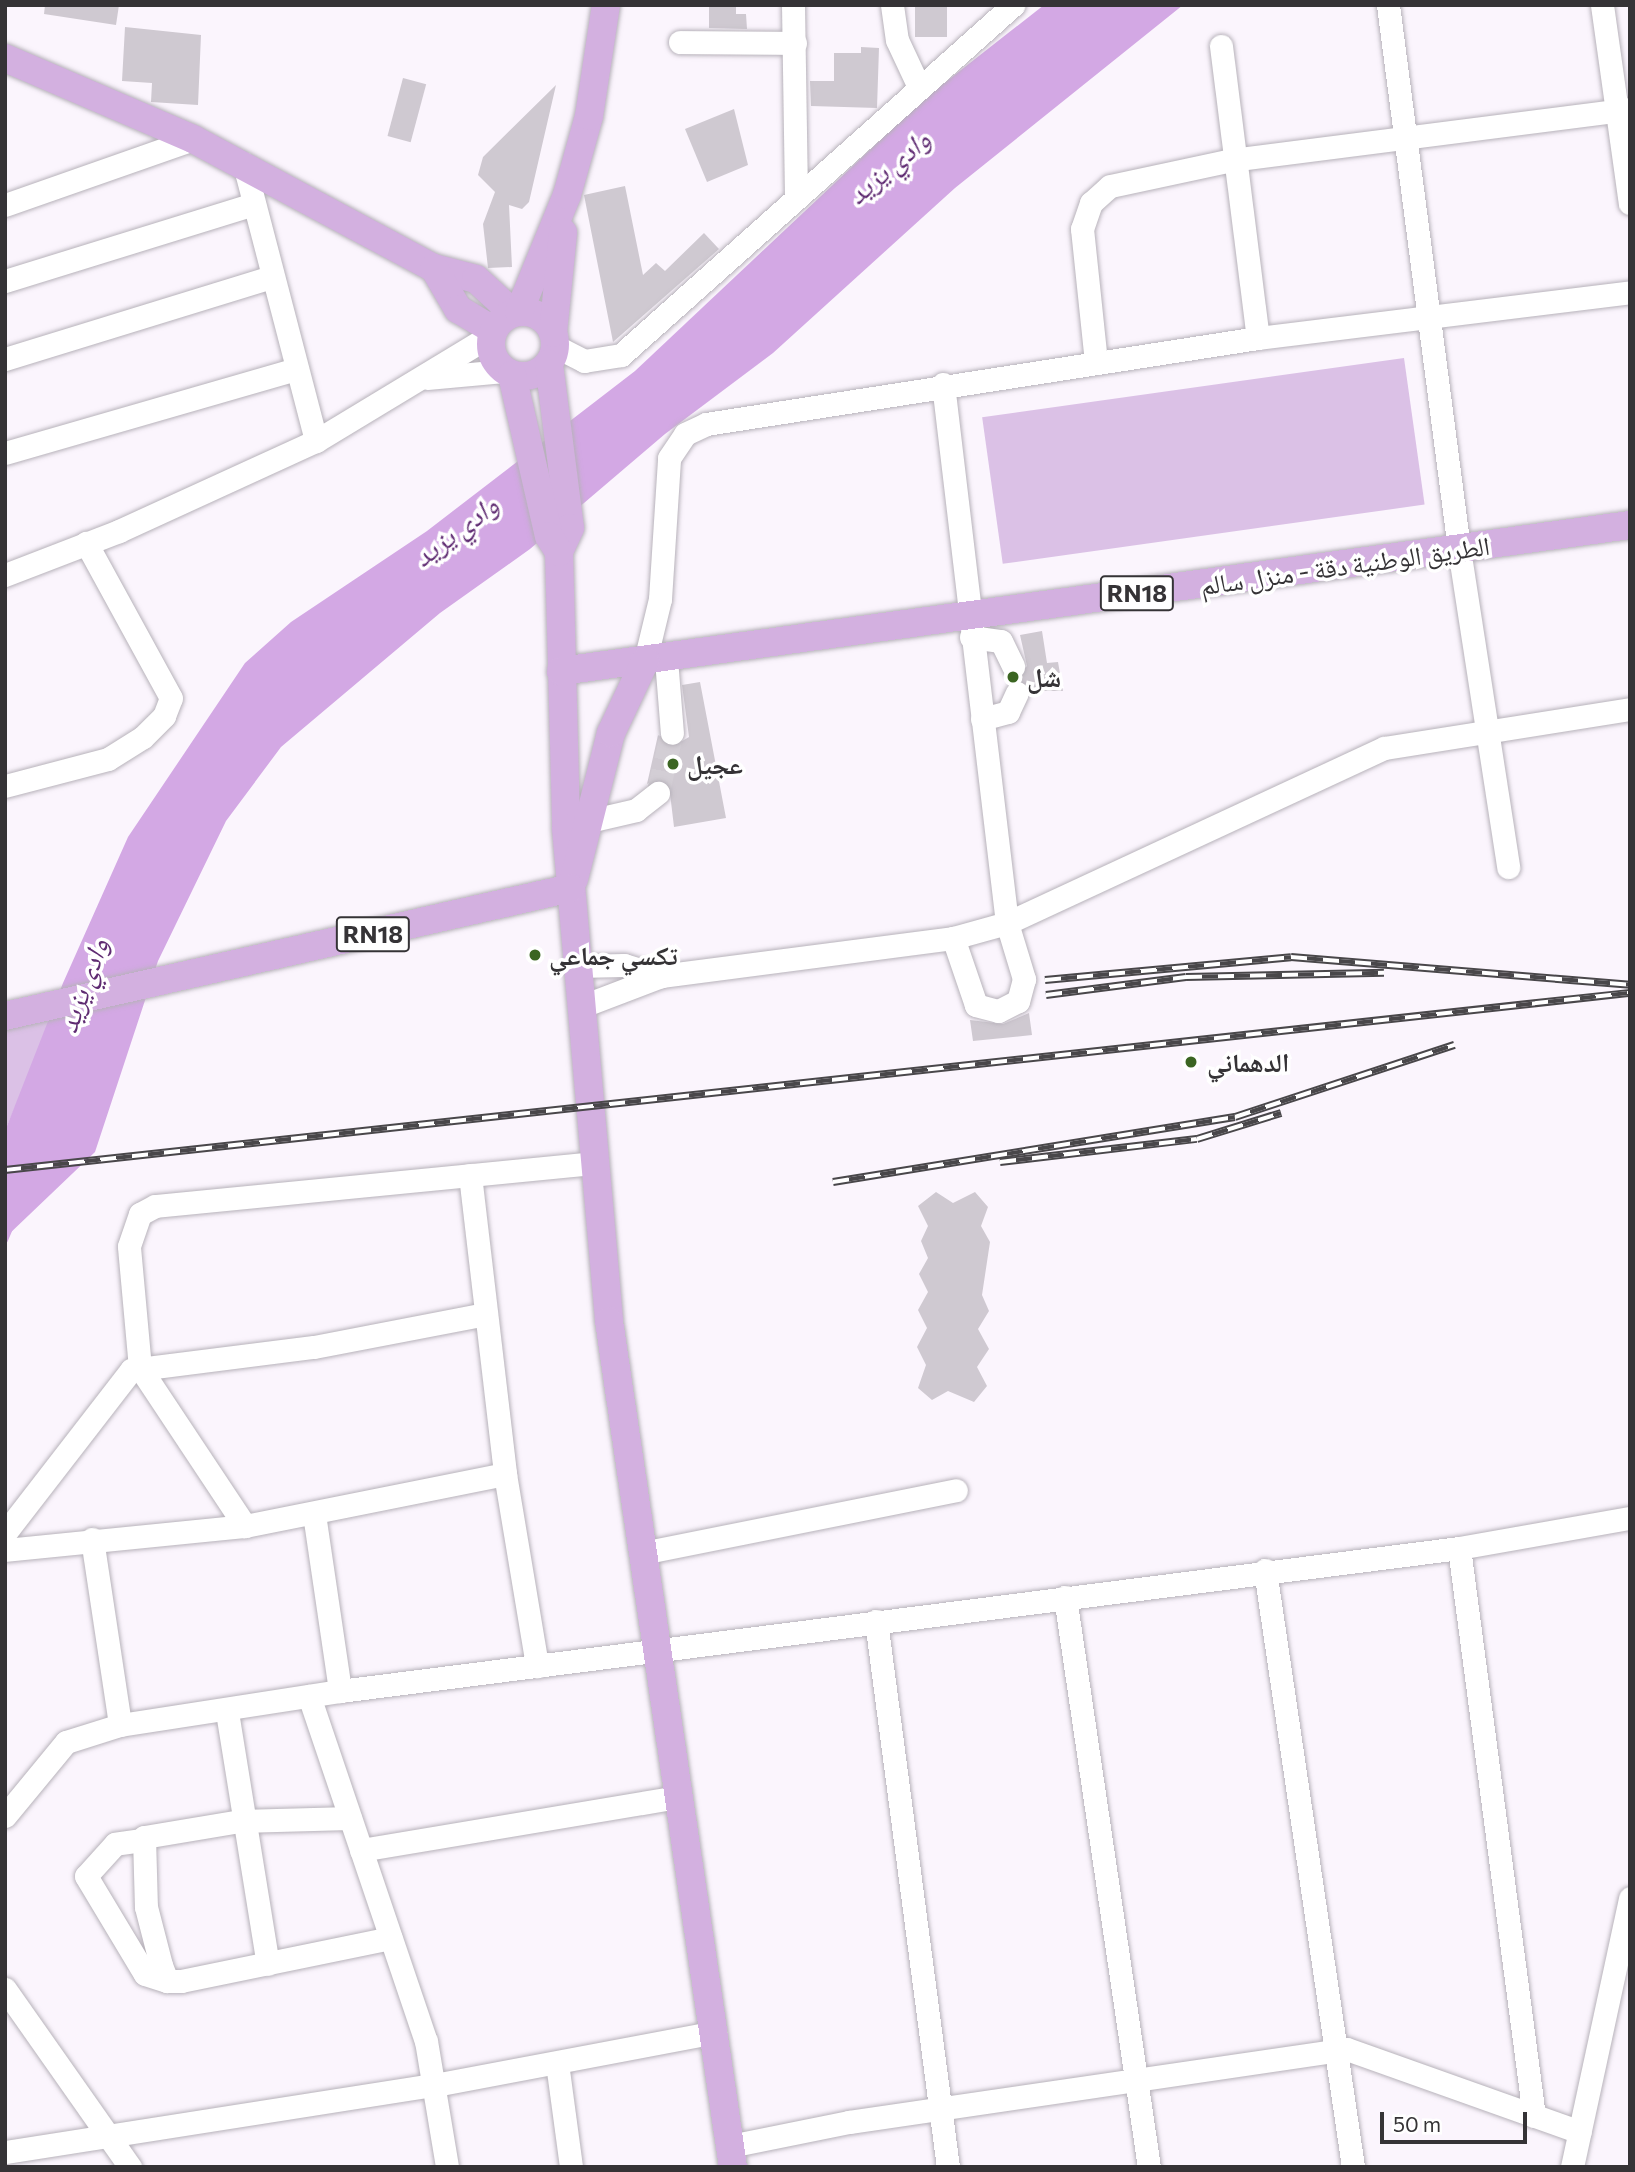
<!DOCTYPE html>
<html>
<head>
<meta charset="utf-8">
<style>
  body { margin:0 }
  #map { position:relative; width:1635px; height:2172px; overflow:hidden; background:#fbf5fd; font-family:Commissioner,"Noto Naskh Arabic",sans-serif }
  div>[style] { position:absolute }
  .green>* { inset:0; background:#dbc1e6; transform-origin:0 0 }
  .water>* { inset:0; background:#d3a8e4 }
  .stream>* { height:6px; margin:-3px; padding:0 3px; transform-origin:3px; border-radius:3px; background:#d3a8e4 }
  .building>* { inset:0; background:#cfc9d1; transform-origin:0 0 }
  .minor-tunnel>* { height:23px; margin-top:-11.5px; transform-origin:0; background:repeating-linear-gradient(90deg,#d3ced5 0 23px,transparent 0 34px) }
  .roads { filter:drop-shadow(0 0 2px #b7b2ba) drop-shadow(0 0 2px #b7b2ba) }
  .minor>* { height:23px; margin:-11.5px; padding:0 11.5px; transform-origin:11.5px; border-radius:11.5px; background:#fff }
  .major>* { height:28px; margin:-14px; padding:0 14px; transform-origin:14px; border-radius:14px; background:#d3b0e0 }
  .major>.ring { margin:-14px; padding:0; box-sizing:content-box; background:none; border:28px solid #d3b0e0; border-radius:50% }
  .rail>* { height:8px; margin-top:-4px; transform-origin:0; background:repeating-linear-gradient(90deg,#fff 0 16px,#49474a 0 32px); box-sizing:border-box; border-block:2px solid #49474a }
  .dots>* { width:19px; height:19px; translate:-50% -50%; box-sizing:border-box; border:4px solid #fff; border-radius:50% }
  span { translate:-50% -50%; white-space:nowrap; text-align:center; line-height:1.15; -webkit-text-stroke:7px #fff; paint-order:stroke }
  .shield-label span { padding:2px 5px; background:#fff; border:2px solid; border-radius:5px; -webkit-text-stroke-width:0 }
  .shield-label { font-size:24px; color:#353336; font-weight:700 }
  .street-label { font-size:26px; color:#353336 }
  .poi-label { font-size:26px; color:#353336; font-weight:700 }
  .left { translate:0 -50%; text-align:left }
  .water-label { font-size:28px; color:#5f2b72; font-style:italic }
  .frame { position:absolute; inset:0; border:7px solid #353336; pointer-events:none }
  .scale { position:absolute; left:1380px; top:2112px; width:147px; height:32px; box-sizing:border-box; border:4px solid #353336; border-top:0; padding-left:9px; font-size:21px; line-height:24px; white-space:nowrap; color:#353336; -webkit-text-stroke:5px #fff; paint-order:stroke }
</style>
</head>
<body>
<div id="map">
  <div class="green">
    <i style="left:1404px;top:358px;width:148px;height:426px;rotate:82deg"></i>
    <i style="clip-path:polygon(53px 1016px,5px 1131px,5px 1028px)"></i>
  </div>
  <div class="water">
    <i style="clip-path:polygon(1044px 5px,1183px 5px,955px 188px,773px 353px,665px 434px,530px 549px,440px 613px,281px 747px,226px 821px,158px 961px,95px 1152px,7px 1236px,5px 1131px,63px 983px,128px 837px,245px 663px,291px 622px,427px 531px,635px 371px,924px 99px)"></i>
  </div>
  <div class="stream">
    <i style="left:5px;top:1240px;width:13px;rotate:-67deg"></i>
  </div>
  <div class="building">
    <i style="clip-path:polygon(45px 5px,119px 5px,116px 25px,44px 14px)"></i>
    <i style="clip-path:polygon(709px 5px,736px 5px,736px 14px,746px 14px,747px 29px,709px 28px)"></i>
    <i style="left:915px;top:5px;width:32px;height:32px"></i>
    <i style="clip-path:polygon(125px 27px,201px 35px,198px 105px,151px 102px,152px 83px,122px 81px)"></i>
    <i style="clip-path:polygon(861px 47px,879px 48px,877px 108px,811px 106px,810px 81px,834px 81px,834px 53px,861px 53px)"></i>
    <i style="left:403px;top:78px;width:24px;height:60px;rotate:15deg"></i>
    <i style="clip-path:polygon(556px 85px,529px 202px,522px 209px,509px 205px,512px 267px,488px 268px,483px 224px,495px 192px,478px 175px,483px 157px)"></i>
    <i style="clip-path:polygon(734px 109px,748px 165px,707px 182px,685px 129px)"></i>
    <i style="clip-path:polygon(625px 186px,643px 275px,656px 263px,665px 271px,704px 233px,719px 249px,613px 342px,584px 195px)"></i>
    <i style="clip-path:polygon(1042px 631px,1047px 663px,1058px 662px,1063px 691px,1031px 691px,1017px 679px,1027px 666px,1020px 635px)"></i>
    <i style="clip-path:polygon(700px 682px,726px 818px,674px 827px,669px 785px,657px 779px,647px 784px,658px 735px,672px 747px,689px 737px,682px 685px)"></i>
    <i style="clip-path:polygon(1029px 1013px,1032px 1035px,973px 1041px,970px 1020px,1003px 1024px)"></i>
    <i style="clip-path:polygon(936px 1192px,953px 1203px,975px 1192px,988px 1207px,981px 1226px,990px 1242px,982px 1295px,989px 1311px,978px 1329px,989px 1349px,977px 1367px,987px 1386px,974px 1402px,948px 1391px,932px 1400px,918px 1388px,926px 1365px,917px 1347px,927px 1328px,918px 1310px,928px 1292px,919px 1274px,928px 1258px,921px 1241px,928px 1226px,918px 1206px)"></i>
  </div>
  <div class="minor-tunnel">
    <i style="left:658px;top:793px;width:62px;rotate:-76.9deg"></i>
  </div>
  <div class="roads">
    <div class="minor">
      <i style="left:793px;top:5px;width:193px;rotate:89.1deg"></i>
      <i style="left:892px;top:5px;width:35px;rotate:82deg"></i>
      <i style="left:897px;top:40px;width:52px;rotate:64.9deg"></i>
      <i style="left:1388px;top:5px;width:549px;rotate:82.56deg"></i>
      <i style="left:1459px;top:549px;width:322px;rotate:81.2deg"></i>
      <i style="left:1602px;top:5px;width:200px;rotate:82deg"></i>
      <i style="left:680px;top:42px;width:115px;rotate:0.5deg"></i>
      <i style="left:1221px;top:46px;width:294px;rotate:82.8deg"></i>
      <i style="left:244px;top:164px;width:286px;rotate:75.4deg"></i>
      <i style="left:5px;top:205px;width:199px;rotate:-19.3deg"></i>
      <i style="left:5px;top:281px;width:257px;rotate:-17.2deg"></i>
      <i style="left:555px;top:346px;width:33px;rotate:27deg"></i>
      <i style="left:584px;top:361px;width:37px;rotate:-9deg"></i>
      <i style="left:621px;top:355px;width:526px;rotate:-41.76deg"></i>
      <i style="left:5px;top:359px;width:276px;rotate:-17.1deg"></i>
      <i style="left:1096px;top:362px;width:134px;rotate:-96deg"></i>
      <i style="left:1082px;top:229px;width:28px;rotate:-71deg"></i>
      <i style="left:1091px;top:203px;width:25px;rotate:-42deg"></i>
      <i style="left:1110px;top:186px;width:125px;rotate:-12deg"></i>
      <i style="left:1232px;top:160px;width:401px;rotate:-7.3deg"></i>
      <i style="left:427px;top:378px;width:77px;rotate:-5.2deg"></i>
      <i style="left:943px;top:384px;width:543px;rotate:83.23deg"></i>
      <i style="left:1007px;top:923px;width:59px;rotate:73.1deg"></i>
      <i style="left:1024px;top:979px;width:23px;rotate:105deg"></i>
      <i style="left:1018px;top:1001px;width:22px;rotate:153deg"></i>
      <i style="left:998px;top:1011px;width:23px;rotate:-165deg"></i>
      <i style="left:976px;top:1005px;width:71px;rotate:-108.9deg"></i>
      <i style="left:5px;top:453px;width:303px;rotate:-16.1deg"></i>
      <i style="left:5px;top:575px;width:122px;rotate:-21.1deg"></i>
      <i style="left:119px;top:531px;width:217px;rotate:-24.6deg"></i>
      <i style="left:316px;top:441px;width:205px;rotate:-31.2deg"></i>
      <i style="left:971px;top:637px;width:30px;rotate:8deg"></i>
      <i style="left:1001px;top:641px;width:28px;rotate:64deg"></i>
      <i style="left:666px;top:659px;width:74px;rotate:85.4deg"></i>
      <i style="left:645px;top:661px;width:64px;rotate:-76.4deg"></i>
      <i style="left:660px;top:599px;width:141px;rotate:-86.3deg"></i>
      <i style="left:669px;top:458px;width:29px;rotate:-56deg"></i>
      <i style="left:685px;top:434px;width:23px;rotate:-25deg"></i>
      <i style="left:706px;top:424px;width:559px;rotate:-8.86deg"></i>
      <i style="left:1258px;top:338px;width:375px;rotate:-7deg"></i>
      <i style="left:982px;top:719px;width:27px;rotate:-15deg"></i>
      <i style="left:1008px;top:712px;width:21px;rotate:-65deg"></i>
      <i style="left:5px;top:786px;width:106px;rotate:-14.7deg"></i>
      <i style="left:108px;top:759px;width:41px;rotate:-32.2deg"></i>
      <i style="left:143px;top:737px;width:30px;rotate:-45deg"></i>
      <i style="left:164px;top:716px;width:19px;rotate:-69deg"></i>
      <i style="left:171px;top:698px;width:177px;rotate:-118.7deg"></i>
      <i style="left:576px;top:824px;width:62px;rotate:-13.1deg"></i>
      <i style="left:636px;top:810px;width:28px;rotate:-38deg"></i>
      <i style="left:577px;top:966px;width:47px;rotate:-1.2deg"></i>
      <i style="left:624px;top:965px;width:39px;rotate:17deg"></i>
      <i style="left:580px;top:1007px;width:87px;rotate:-20.9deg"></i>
      <i style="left:661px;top:976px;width:294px;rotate:-7.4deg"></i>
      <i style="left:953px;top:938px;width:56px;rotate:-15.5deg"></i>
      <i style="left:1007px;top:923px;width:416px;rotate:-24.9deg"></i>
      <i style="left:1384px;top:748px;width:249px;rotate:-9deg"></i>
      <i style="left:470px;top:1175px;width:301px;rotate:83.3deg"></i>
      <i style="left:505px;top:1474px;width:195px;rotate:80.5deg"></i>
      <i style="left:314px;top:1514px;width:179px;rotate:81.6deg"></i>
      <i style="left:245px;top:1526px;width:190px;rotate:-123.6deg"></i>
      <i style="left:140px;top:1368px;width:122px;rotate:-95.2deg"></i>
      <i style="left:129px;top:1246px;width:34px;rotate:-71deg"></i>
      <i style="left:140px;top:1214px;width:17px;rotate:-28deg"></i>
      <i style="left:155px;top:1206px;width:441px;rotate:-5.6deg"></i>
      <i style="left:5px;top:1533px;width:206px;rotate:-52.3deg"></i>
      <i style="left:131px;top:1370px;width:184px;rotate:-7.2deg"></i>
      <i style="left:314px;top:1347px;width:174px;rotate:-10.9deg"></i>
      <i style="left:92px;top:1539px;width:188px;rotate:81.4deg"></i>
      <i style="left:1459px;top:1548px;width:573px;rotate:82.48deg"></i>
      <i style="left:5px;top:1550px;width:241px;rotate:-5.7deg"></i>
      <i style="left:245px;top:1526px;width:265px;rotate:-11.3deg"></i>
      <i style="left:642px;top:1553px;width:320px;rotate:-11.3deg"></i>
      <i style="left:1265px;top:1570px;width:603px;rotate:81.61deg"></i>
      <i style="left:1065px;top:1597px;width:576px;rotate:81.62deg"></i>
      <i style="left:876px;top:1621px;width:551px;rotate:82.49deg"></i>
      <i style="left:309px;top:1696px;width:364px;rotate:71.3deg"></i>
      <i style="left:426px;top:2041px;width:128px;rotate:80.5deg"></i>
      <i style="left:227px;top:1712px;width:255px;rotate:80.8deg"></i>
      <i style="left:5px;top:1816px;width:96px;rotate:-50.5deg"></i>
      <i style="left:66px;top:1742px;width:57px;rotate:-17.5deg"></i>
      <i style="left:120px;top:1725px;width:223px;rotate:-8.8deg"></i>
      <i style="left:340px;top:1691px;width:1128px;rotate:-7.28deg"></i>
      <i style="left:1459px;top:1548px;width:174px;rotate:-10deg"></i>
      <i style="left:350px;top:1818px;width:110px;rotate:178.4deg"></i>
      <i style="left:240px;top:1821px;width:97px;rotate:170.5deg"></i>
      <i style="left:144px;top:1837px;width:70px;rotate:88.4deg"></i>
      <i style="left:146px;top:1907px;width:60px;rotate:75.5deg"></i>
      <i style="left:161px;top:1965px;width:17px;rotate:69deg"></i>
      <i style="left:167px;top:1981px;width:14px"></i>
      <i style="left:181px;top:1981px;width:214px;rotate:-11.6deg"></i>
      <i style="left:142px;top:1840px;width:27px;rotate:172deg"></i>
      <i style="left:115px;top:1844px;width:43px;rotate:132.2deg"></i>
      <i style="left:86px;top:1876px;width:114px;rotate:59deg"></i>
      <i style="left:145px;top:1974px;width:23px;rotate:18deg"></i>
      <i style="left:361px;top:1850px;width:321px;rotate:-9.5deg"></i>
      <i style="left:5px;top:1989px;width:218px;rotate:54.9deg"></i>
      <i style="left:557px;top:2063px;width:105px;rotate:82.3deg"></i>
      <i style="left:730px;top:2146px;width:121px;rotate:-11.4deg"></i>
      <i style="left:849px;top:2122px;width:503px;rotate:-8.34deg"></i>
      <i style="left:1347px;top:2049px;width:247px;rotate:19.6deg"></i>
      <i style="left:5px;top:2152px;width:435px;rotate:-8.9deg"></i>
      <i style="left:435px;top:2085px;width:285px;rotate:-10.7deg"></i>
      <i style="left:1572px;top:2167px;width:275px;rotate:-77.8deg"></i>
    </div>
    <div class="major">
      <i style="left:5px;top:58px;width:205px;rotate:23.3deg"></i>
      <i style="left:193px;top:139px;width:273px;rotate:28.2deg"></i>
      <i style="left:434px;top:268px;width:43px;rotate:14.7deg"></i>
      <i style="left:476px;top:279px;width:50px;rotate:42.6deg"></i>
      <i style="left:434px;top:268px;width:48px;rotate:59.7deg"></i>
      <i style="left:458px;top:309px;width:41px;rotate:31deg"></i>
      <i class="ring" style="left:491px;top:312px;width:36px;height:36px"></i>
      <i style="left:519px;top:312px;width:126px;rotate:-67.7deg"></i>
      <i style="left:567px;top:195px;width:82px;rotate:-74.4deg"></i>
      <i style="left:589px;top:116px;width:112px;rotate:-81.3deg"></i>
      <i style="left:553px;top:333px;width:101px;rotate:-84.3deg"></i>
      <i style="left:549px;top:364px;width:165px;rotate:82.7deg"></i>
      <i style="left:570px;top:528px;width:26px;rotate:115deg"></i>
      <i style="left:559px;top:552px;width:276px;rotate:88.5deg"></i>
      <i style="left:566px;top:828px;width:495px;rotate:85deg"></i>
      <i style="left:609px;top:1321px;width:855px;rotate:81.66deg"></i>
      <i style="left:512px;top:375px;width:165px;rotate:77.1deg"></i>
      <i style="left:549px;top:536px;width:19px;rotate:58deg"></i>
      <i style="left:561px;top:671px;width:1079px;rotate:-7.78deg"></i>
      <i style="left:574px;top:879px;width:151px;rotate:-75.8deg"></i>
      <i style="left:611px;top:733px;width:80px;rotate:-64.7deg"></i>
      <i style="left:5px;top:1016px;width:580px;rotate:-12.74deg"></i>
    </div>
  </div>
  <div class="rail">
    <i style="left:1045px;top:980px;width:247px;rotate:-5.3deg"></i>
    <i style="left:1291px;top:957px;width:340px;rotate:4.7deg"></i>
    <i style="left:1046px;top:995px;width:141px;rotate:-7.3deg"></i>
    <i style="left:1186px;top:977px;width:198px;rotate:-1.2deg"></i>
    <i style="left:1000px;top:1162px;width:198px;rotate:-6.7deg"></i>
    <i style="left:1197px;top:1139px;width:88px;rotate:-17.2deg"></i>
    <i style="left:5px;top:1170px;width:1635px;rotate:-6.22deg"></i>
    <i style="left:833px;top:1182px;width:407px;rotate:-9.2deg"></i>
    <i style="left:1235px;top:1117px;width:231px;rotate:-18.2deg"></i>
  </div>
  <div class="dots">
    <i style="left:1013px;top:677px;background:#3b6522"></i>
    <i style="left:673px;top:764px;background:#3b6522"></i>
    <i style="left:535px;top:955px;background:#3b6522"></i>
    <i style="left:1191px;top:1062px;background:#3b6522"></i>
  </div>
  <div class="shield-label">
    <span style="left:1137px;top:593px">RN18</span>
    <span style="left:373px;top:934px">RN18</span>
  </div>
  <div class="street-label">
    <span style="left:1345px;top:565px;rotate:-8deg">الطريق الوطنية دقة - منزل سالم</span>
  </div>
  <div class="poi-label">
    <span class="left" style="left:1027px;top:677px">شل</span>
    <span class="left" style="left:687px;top:764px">عجيل</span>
    <span class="left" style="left:549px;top:955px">تكسي جماعي</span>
    <span class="left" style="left:1207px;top:1062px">الدهماني</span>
  </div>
  <div class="water-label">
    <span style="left:888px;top:166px;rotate:-40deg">وادي يزيد</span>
    <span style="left:455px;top:530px;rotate:-37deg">وادي يزيد</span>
    <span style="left:82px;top:985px;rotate:-70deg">وادي يزيد</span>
  </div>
  <div class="frame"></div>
  <div class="scale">50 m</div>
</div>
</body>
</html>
